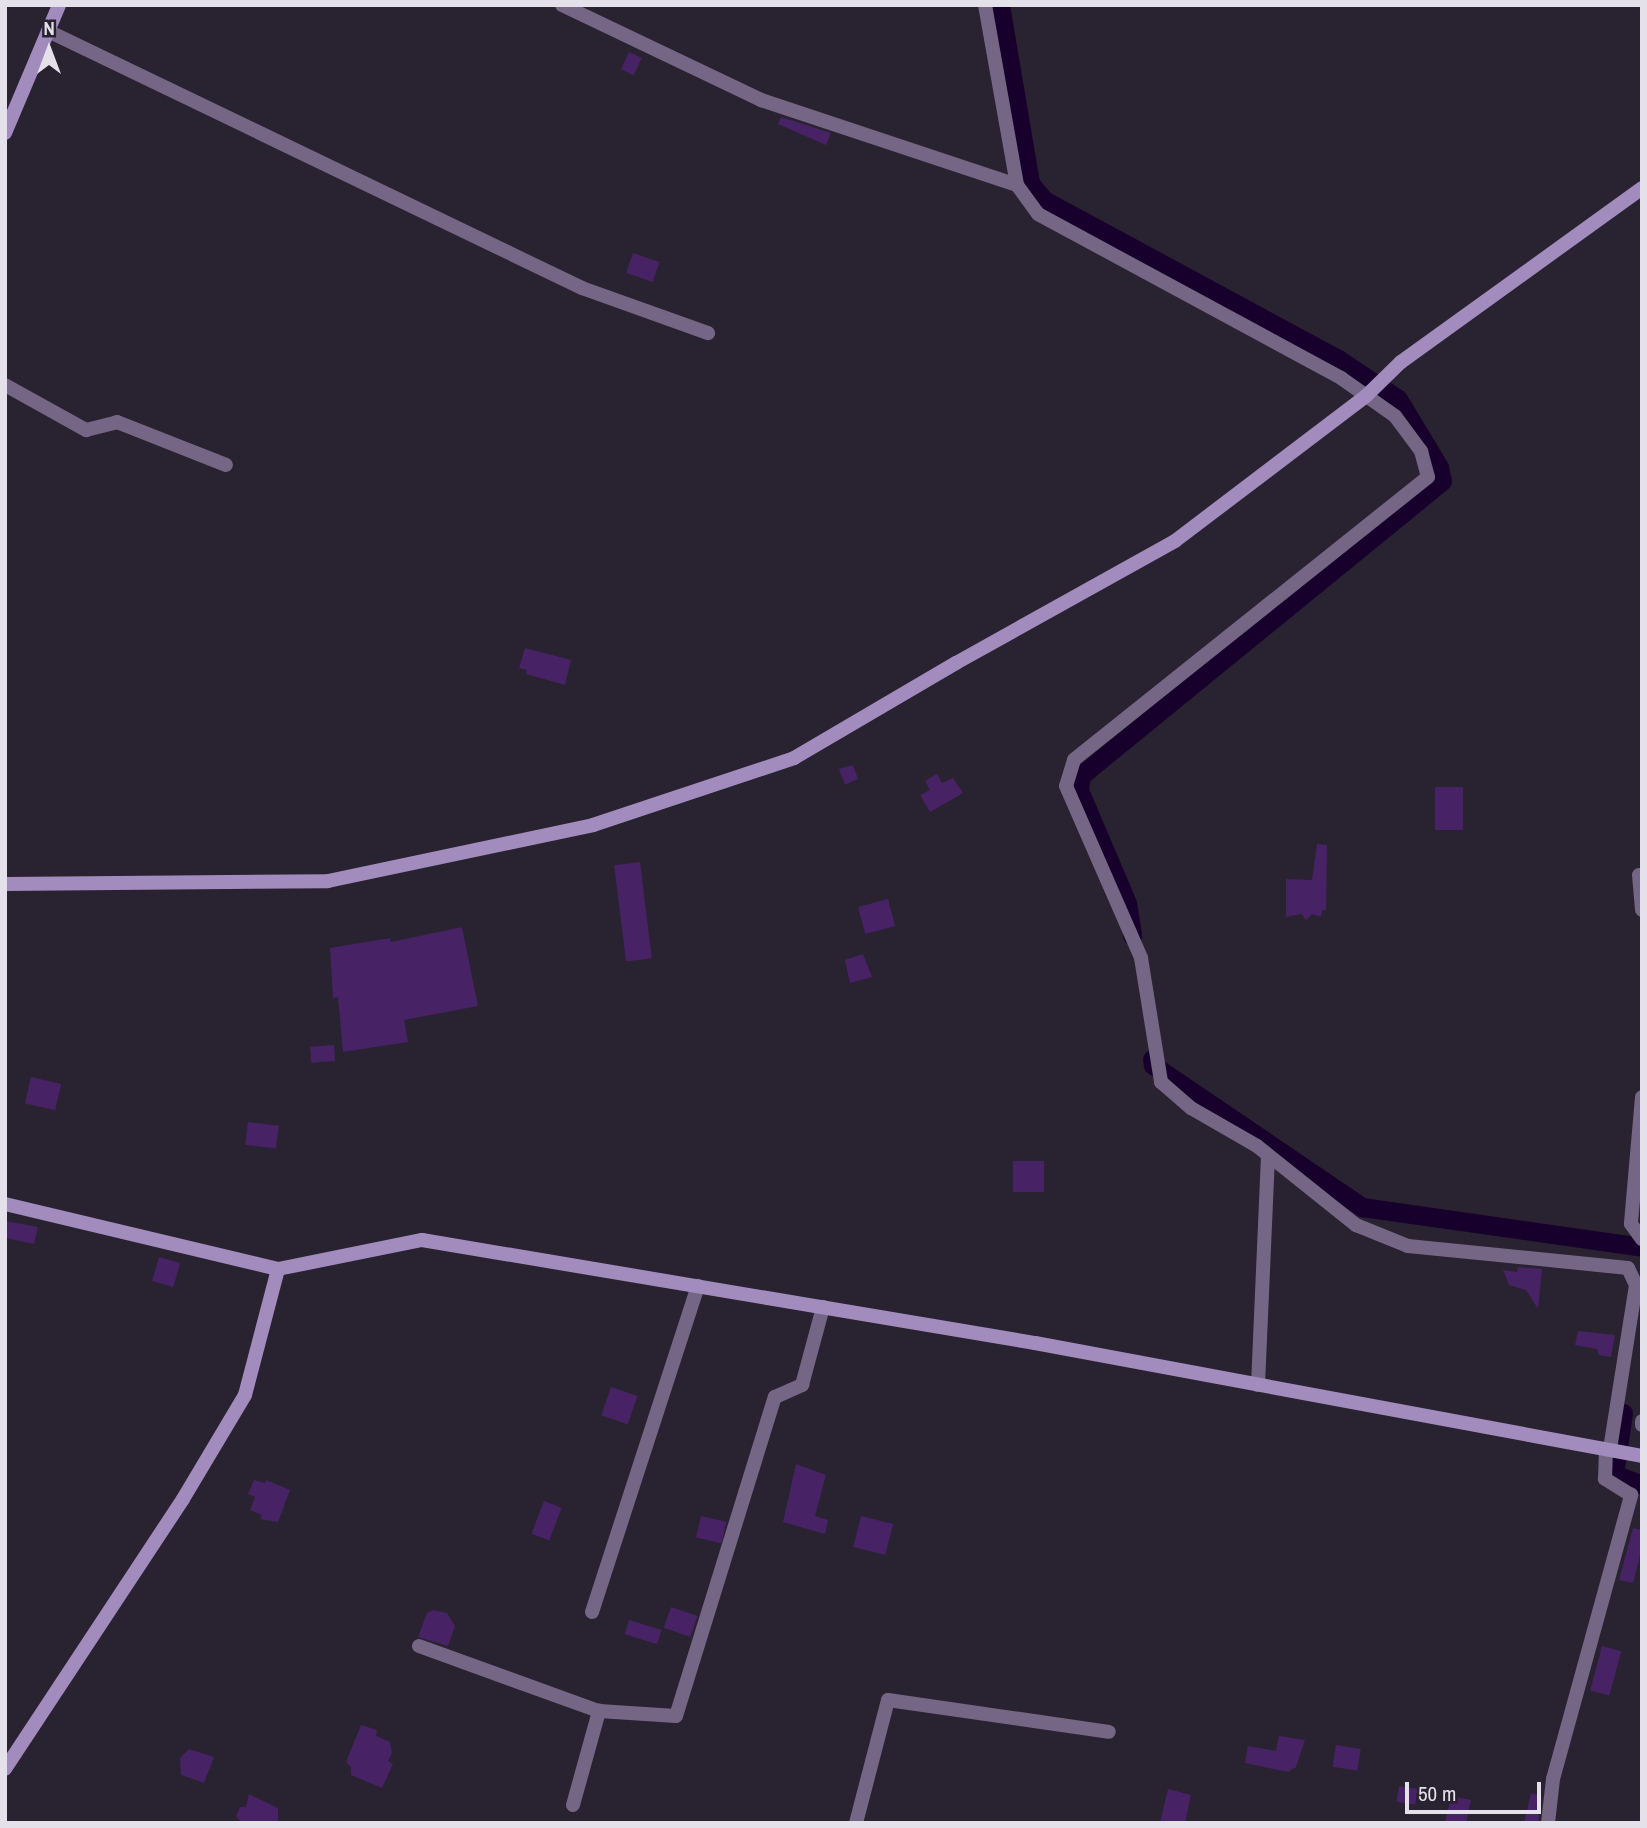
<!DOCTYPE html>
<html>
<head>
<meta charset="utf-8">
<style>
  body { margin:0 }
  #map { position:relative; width:1647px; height:1828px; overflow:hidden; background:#292230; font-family:"Archivo Narrow",sans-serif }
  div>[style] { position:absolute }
  .canal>* { height:19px; margin:-9.5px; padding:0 9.5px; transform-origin:9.5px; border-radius:9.5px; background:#18002c }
  .building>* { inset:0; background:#472365; transform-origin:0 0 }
  .street>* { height:14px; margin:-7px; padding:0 7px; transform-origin:7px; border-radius:7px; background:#756685 }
  .secondary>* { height:14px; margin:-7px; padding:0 7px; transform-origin:7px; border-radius:7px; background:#a28bbd }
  span { translate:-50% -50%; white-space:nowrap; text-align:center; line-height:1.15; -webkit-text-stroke:7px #292230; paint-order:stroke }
  .frame { position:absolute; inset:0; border:7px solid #e5e1eb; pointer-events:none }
  .north { position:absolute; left:14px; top:14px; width:70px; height:70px; -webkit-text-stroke:5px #292230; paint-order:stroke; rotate:0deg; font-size:19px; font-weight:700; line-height:28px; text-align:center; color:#e5e1eb }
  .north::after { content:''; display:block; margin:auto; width:24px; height:32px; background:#e5e1eb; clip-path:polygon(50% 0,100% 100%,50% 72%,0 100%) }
  .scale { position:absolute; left:1405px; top:1782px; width:136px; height:32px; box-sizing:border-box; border:4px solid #e5e1eb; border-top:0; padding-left:9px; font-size:21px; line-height:24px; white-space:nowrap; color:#e5e1eb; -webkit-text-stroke:5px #292230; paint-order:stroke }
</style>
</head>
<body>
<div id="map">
  <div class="canal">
    <i style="left:1000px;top:5px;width:181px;rotate:80.4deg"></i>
    <i style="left:1030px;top:183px;width:22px;rotate:51deg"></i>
    <i style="left:1044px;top:200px;width:334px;rotate:28.4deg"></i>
    <i style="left:1338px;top:359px;width:72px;rotate:33.7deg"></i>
    <i style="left:1398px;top:399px;width:79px;rotate:58.9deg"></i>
    <i style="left:1439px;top:467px;width:14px;rotate:78deg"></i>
    <i style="left:1442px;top:481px;width:466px;rotate:140.8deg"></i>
    <i style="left:1081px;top:775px;width:15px;rotate:98deg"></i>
    <i style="left:1079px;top:790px;width:123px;rotate:67deg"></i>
    <i style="left:1127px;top:903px;width:33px;rotate:81deg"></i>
    <i style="left:1152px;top:1059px;width:6px;rotate:81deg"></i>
    <i style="left:1153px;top:1065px;width:253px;rotate:34.2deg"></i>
    <i style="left:1362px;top:1207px;width:283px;rotate:8.1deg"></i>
    <i style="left:1623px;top:1413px;width:62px;rotate:98.4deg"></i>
    <i style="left:1614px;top:1474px;width:30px;rotate:21deg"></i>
  </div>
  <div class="building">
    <i style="left:629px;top:52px;width:14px;height:19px;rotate:25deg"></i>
    <i style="clip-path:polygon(781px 117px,831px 133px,826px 145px,778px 124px)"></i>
    <i style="left:633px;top:253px;width:28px;height:21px;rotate:19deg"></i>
    <i style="clip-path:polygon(525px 648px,571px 660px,565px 685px,526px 674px,527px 670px,519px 668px)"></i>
    <i style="clip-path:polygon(853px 765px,858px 779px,845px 785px,839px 769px)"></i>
    <i style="clip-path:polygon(937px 774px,942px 783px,953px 778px,963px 793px,930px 812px,920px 795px,930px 790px,925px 781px)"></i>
    <i style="left:1435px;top:787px;width:28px;height:43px"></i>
    <i style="clip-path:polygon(1317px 844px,1327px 845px,1326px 910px,1322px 910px,1321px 917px,1312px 914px,1306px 920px,1301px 914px,1286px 917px,1286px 879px,1312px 880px)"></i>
    <i style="left:640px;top:862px;width:97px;height:26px;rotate:83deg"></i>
    <i style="left:888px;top:899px;width:28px;height:31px;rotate:75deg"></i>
    <i style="clip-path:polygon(462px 927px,478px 1006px,404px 1020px,408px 1042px,343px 1052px,338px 997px,333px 998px,330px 948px,390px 938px,391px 942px)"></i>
    <i style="clip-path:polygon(863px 954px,872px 977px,850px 983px,845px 960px)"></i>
    <i style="left:334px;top:1045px;width:16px;height:24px;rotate:86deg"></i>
    <i style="left:31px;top:1077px;width:31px;height:27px;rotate:13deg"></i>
    <i style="left:248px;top:1122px;width:31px;height:23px;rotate:7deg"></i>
    <i style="left:1013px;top:1161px;width:31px;height:31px"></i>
    <i style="clip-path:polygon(5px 1221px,38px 1227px,34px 1244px,5px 1238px)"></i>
    <i style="left:159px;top:1257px;width:22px;height:25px;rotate:16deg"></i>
    <i style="clip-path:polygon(1518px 1267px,1542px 1269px,1538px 1309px,1526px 1290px,1509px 1285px,1503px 1270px,1517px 1272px)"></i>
    <i style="clip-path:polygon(1578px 1331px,1615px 1335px,1611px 1357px,1599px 1355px,1597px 1349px,1575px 1345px)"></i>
    <i style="left:611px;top:1387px;width:28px;height:30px;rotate:19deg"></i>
    <i style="clip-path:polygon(796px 1464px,826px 1475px,815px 1516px,828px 1520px,825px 1534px,783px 1522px)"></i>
    <i style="clip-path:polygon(254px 1480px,265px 1483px,266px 1480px,290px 1490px,278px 1522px,260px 1519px,262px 1515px,250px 1510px,255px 1497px,248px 1494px)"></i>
    <i style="left:544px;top:1501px;width:19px;height:35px;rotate:21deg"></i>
    <i style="left:701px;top:1516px;width:26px;height:22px;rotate:13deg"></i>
    <i style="left:861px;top:1516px;width:33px;height:32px;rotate:14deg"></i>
    <i style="clip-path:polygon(1633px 1528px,1642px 1530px,1642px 1547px,1633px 1583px,1619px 1580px)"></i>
    <i style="left:671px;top:1607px;width:28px;height:22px;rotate:19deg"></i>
    <i style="clip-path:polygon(433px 1610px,447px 1613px,455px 1626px,448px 1646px,418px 1637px,427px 1613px)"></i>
    <i style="left:629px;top:1620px;width:34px;height:15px;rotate:17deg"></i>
    <i style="left:1602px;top:1646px;width:20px;height:46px;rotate:15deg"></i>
    <i style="clip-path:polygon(361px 1725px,377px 1730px,376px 1736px,390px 1742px,392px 1753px,388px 1761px,393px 1764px,382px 1788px,351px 1775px,351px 1767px,346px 1762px)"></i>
    <i style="clip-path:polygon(1279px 1736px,1305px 1740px,1296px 1767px,1288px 1772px,1245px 1763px,1248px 1746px,1276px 1751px)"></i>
    <i style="left:1336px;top:1745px;width:25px;height:22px;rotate:9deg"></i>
    <i style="clip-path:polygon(189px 1749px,214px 1757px,204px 1783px,181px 1775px,180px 1758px)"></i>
    <i style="left:1399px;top:1786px;width:19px;height:16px;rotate:9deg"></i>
    <i style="clip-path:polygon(1168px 1789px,1191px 1795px,1185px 1823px,1160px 1823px)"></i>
    <i style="clip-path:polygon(1531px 1793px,1541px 1796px,1538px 1823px,1524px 1823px)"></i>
    <i style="clip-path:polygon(249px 1794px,278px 1808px,278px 1823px,242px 1823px,236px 1816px,240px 1807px,246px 1807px)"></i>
    <i style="clip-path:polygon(1451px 1796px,1471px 1800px,1466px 1823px,1445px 1823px)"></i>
  </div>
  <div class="street">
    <i style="left:562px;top:5px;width:221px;rotate:25.5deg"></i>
    <i style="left:761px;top:100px;width:270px;rotate:18.4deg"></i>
    <i style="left:985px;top:5px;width:183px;rotate:79.9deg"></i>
    <i style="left:1017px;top:185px;width:36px;rotate:54deg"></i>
    <i style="left:1038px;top:214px;width:345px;rotate:28.4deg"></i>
    <i style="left:1341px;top:378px;width:66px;rotate:35.1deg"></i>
    <i style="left:1395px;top:416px;width:44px;rotate:53.4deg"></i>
    <i style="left:1421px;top:451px;width:27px;rotate:75deg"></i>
    <i style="left:1428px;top:477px;width:453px;rotate:141.4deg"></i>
    <i style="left:1074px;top:760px;width:27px;rotate:107deg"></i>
    <i style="left:1066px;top:786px;width:188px;rotate:66.4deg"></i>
    <i style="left:1141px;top:958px;width:126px;rotate:80.8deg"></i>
    <i style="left:1161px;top:1082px;width:40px;rotate:41deg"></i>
    <i style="left:1191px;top:1108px;width:76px;rotate:29.9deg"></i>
    <i style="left:1257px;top:1146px;width:127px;rotate:38.6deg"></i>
    <i style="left:1356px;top:1225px;width:56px;rotate:22deg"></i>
    <i style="left:1408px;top:1246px;width:221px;rotate:5.7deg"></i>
    <i style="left:1628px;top:1268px;width:19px;rotate:65deg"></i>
    <i style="left:1636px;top:1285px;width:167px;rotate:99deg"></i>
    <i style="left:48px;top:31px;width:593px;rotate:25.7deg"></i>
    <i style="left:582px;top:288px;width:134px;rotate:19.7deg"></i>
    <i style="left:5px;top:385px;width:93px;rotate:29.1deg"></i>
    <i style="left:86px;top:430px;width:32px;rotate:-14deg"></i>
    <i style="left:117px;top:422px;width:117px;rotate:21.5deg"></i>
    <i style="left:1639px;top:875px;width:35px;rotate:85deg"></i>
    <i style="left:1642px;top:1097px;width:127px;rotate:95deg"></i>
    <i style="left:1631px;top:1224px;width:19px;rotate:54deg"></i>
    <i style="left:1258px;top:1385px;width:230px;rotate:-87.5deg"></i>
    <i style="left:1642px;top:1421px;width:4px;rotate:90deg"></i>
    <i style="left:592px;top:1612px;width:343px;rotate:-72deg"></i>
    <i style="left:419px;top:1646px;width:191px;rotate:19.9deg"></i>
    <i style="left:573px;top:1805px;width:98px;rotate:-74.5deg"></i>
    <i style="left:599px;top:1711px;width:77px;rotate:3.7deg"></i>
    <i style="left:676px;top:1716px;width:334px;rotate:-72.8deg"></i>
    <i style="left:775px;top:1397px;width:30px;rotate:-24deg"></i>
    <i style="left:802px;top:1385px;width:81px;rotate:-74.9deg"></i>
    <i style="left:856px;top:1823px;width:127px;rotate:-75.4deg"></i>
    <i style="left:888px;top:1700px;width:223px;rotate:8.2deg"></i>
    <i style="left:1548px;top:1823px;width:44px;rotate:-83.5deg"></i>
    <i style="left:1553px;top:1779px;width:295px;rotate:-74.6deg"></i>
    <i style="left:1631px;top:1495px;width:31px;rotate:-148deg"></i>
    <i style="left:1605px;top:1479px;width:30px;rotate:-88deg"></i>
  </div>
  <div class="secondary">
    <i style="left:5px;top:133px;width:139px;rotate:-67.1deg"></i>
    <i style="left:5px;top:884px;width:323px;rotate:-0.5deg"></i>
    <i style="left:328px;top:881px;width:271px;rotate:-11.9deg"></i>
    <i style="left:593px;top:825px;width:212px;rotate:-18.4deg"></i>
    <i style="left:794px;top:758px;width:188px;rotate:-30.4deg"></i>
    <i style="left:956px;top:663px;width:251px;rotate:-29.1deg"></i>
    <i style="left:1175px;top:541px;width:240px;rotate:-37.2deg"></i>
    <i style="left:1366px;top:396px;width:49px;rotate:-44.2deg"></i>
    <i style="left:1401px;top:362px;width:297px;rotate:-35.8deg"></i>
    <i style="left:5px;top:1204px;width:281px;rotate:13.4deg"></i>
    <i style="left:278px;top:1269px;width:147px;rotate:-11.4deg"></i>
    <i style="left:422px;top:1240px;width:622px;rotate:9.54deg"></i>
    <i style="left:1035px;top:1343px;width:617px;rotate:10.55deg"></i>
    <i style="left:5px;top:1769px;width:323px;rotate:-56.6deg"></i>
    <i style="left:183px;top:1499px;width:121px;rotate:-59.2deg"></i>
    <i style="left:245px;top:1395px;width:130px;rotate:-75.3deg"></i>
  </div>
  <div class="frame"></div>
  <div class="north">N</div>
  <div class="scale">50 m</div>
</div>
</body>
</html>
